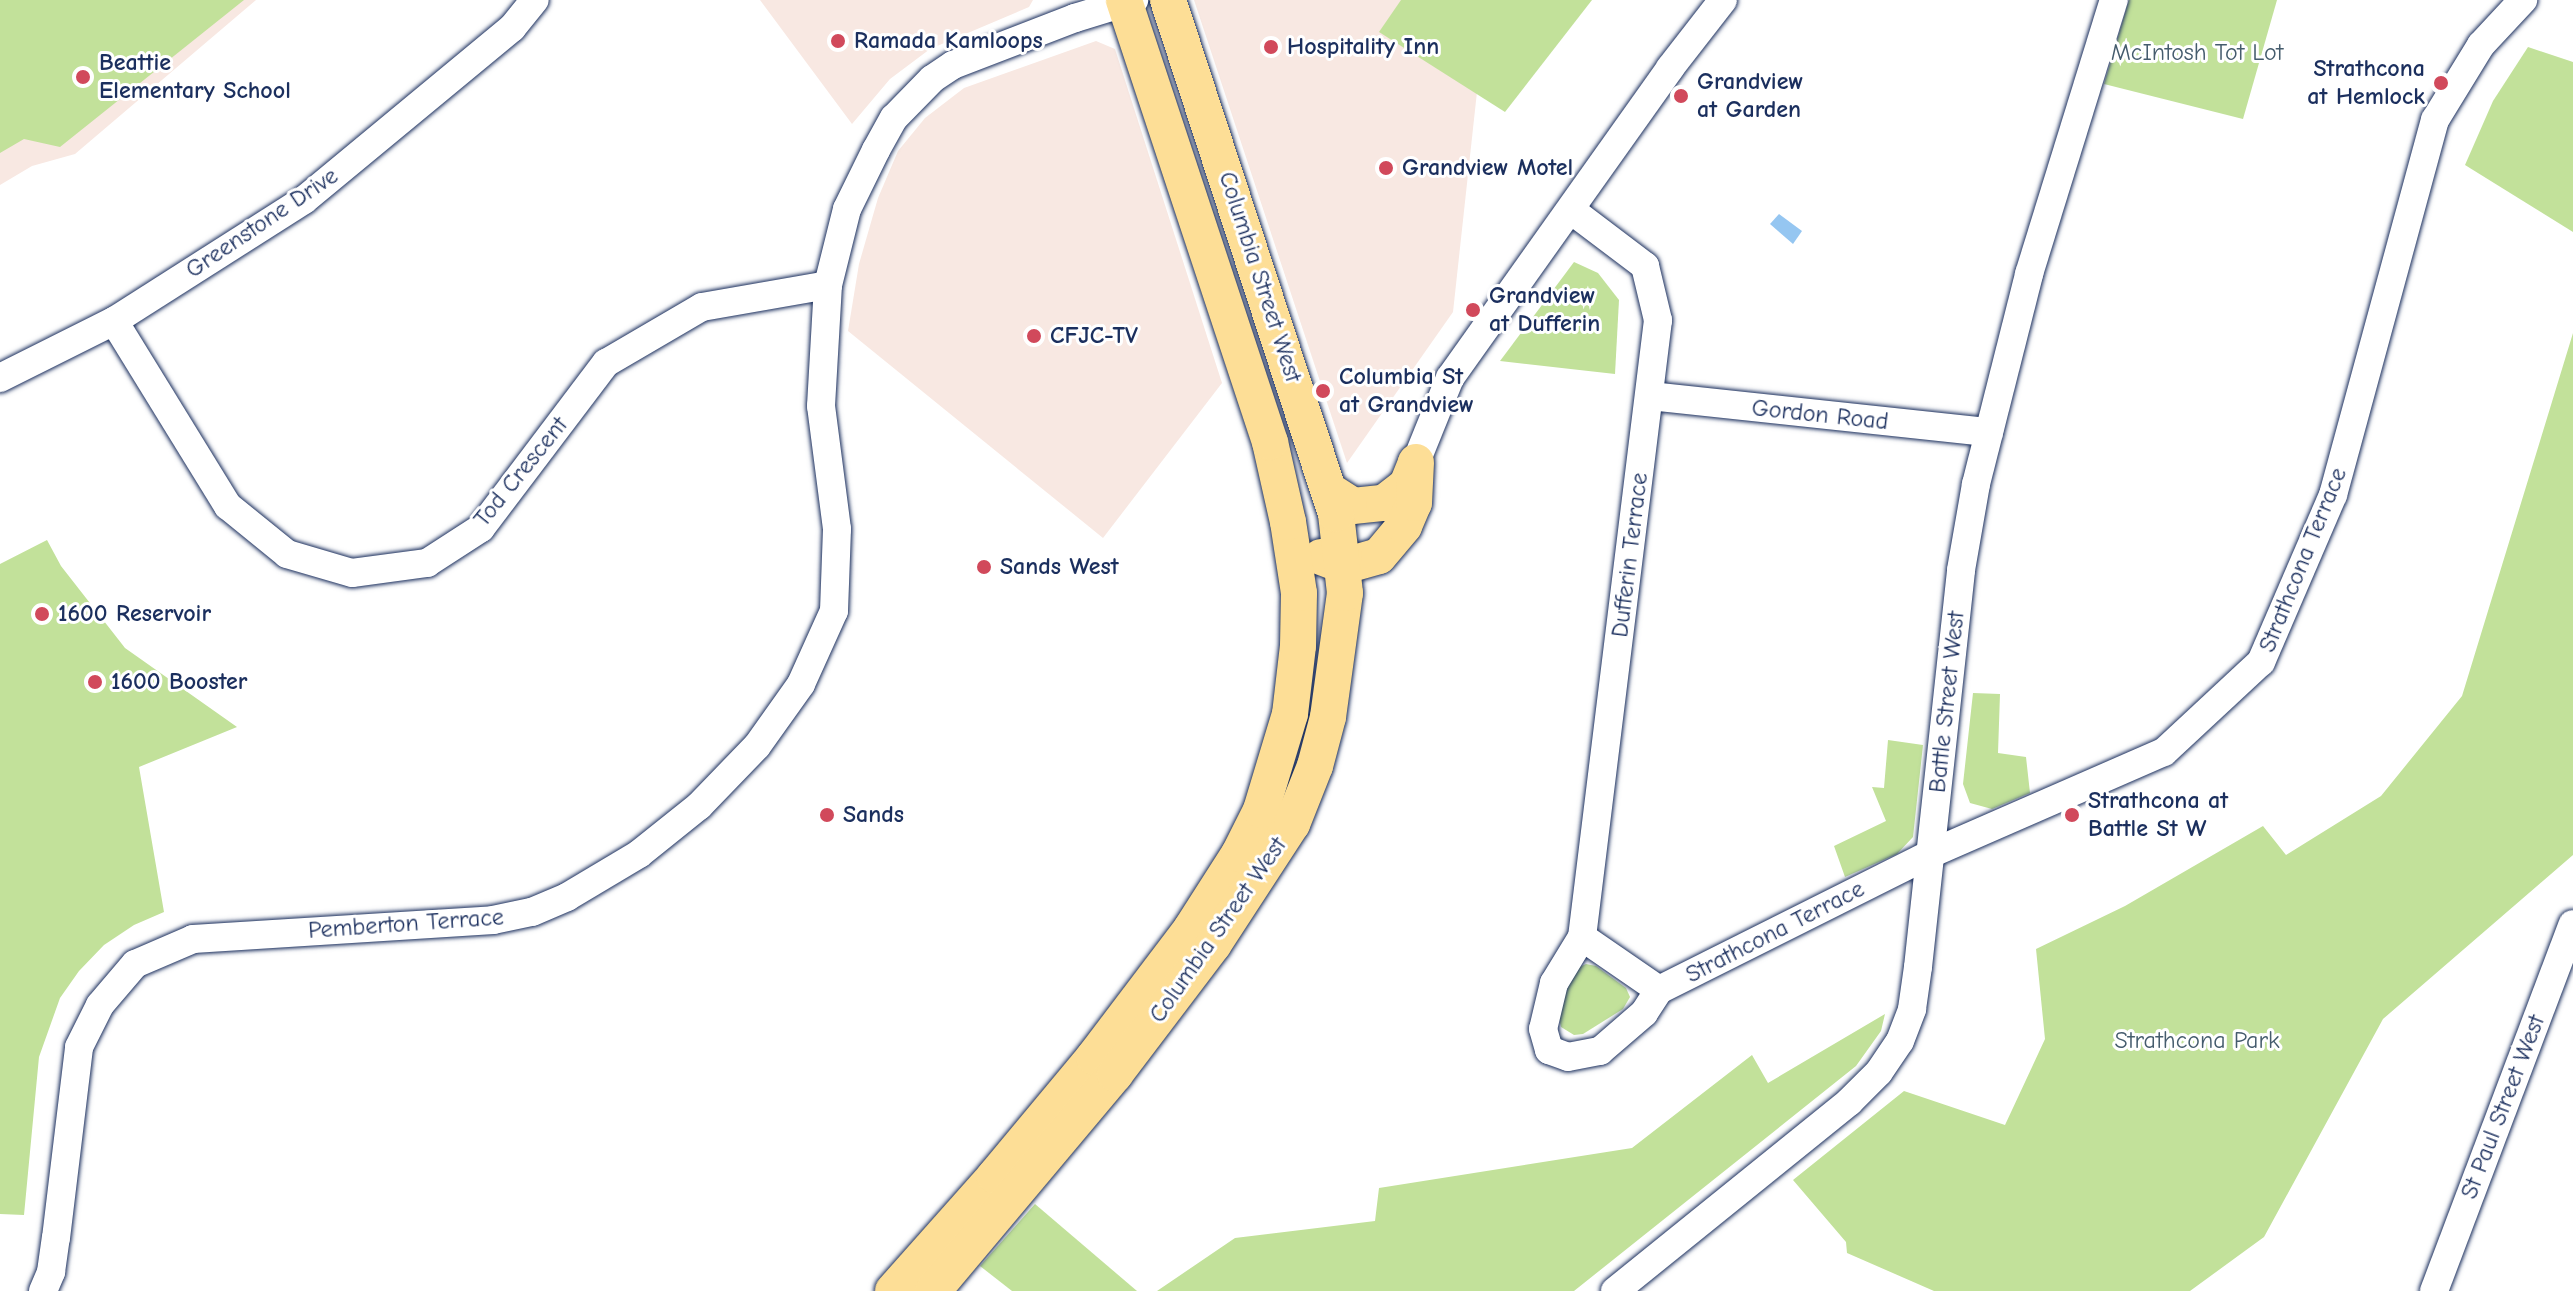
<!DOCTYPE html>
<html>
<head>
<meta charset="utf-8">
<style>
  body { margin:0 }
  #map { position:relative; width:2573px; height:1291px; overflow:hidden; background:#fff; font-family:"Comic Neue",sans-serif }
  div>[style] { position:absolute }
  .built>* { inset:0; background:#f8e8e2 }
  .green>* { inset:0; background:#c2e19a }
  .water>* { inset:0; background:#95c6f1 }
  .roads { filter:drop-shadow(0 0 2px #1b2f5e) drop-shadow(0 0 2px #1b2f5e) }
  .minor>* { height:28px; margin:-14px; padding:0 14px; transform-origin:14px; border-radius:14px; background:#fff }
  .major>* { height:36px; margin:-18px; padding:0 18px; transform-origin:18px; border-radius:18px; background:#fdde96 }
  .dots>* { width:22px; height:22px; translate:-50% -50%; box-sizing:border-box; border:4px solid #fff; border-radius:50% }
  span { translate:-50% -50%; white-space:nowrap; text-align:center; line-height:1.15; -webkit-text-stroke:6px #fff; paint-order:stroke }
  .poi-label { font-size:24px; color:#1b2f5e; font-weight:700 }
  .left { translate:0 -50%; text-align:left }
  .right { translate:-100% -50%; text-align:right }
  .park-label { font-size:24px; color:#455c6d }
  .street-label { font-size:24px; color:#1b2f5e }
</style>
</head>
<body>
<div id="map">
  <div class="built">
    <i style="clip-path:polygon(0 0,256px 0,75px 154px,32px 166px,0 185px)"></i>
    <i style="clip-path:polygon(760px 0,1033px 0,1029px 7px,930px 49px,890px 79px,852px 124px)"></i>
    <i style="clip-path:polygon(1194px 0,1487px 0,1453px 312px,1347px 463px)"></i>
    <i style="clip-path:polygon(1096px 41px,1115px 49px,1222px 383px,1103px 538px,848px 331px,859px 264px,878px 198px,898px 151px,925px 118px,964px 88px)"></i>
  </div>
  <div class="green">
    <i style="clip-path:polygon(0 0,244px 0,60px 147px,24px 139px,0 153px)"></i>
    <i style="clip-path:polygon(1401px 0,1592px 0,1505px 112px,1379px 32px)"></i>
    <i style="clip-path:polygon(2129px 0,2277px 0,2243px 119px,2104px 84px)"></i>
    <i style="clip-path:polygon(2528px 47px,2573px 62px,2573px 232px,2465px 165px,2493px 101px)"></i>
    <i style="clip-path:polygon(1574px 262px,1598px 273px,1619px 300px,1615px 374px,1500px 361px)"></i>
    <i style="clip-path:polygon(2573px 333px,2573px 855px,2383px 1019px,2264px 1237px,2190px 1291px,1934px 1291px,1847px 1253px,1846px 1242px,1793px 1180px,1904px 1091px,2005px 1125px,2045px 1039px,2036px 949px,2125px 906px,2263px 826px,2286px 855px,2381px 796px,2462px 696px)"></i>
    <i style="clip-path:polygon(47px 540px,61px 566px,125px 648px,237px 727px,139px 767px,164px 912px,134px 925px,104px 945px,79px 971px,60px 998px,39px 1057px,24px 1215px,0 1214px,0 564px)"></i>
    <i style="clip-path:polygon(1973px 693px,2000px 694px,1998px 753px,2026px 757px,2030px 793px,1992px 809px,1970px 803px,1963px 784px)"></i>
    <i style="clip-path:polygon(1888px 740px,1923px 745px,1913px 837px,1897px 854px,1845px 877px,1834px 846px,1886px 821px,1872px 787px,1884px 788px)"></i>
    <i style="clip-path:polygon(1586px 964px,1596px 966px,1626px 988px,1630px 997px,1623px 1009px,1583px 1034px,1574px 1035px,1561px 1027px,1559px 1018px,1567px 973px)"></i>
    <i style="clip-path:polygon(1885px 1014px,1881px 1031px,1856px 1066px,1574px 1291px,1157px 1291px,1235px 1238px,1375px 1221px,1379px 1188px,1632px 1148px,1752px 1055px,1768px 1083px)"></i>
    <i style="clip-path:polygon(1035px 1204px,1137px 1291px,1012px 1291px,980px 1266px)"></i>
  </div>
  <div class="water">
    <i style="clip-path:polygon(1779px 214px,1802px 231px,1793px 244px,1770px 224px)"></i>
  </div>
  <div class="roads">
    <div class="minor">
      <i style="left:1571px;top:210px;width:93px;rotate:37.1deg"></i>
      <i style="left:1645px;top:266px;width:56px;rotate:76.5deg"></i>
      <i style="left:1658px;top:320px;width:622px;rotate:97.02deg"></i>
      <i style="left:1582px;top:937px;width:54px;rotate:121.3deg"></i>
      <i style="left:1554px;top:983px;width:47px;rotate:103.4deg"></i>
      <i style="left:1543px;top:1029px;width:22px;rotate:74deg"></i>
      <i style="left:1549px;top:1050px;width:20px;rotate:20deg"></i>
      <i style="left:1568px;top:1057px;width:33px;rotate:-11deg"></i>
      <i style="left:1600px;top:1051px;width:58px;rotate:-40.8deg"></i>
      <i style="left:1644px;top:1013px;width:27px;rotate:-57deg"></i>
      <i style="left:114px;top:321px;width:217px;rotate:58.4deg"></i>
      <i style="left:228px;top:506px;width:76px;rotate:39.1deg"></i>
      <i style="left:287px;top:554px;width:68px;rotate:16.3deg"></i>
      <i style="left:352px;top:573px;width:76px;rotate:-7.6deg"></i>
      <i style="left:427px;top:563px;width:64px;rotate:-32.9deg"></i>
      <i style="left:481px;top:528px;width:207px;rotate:-52.9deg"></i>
      <i style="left:606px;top:363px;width:111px;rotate:-30.3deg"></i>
      <i style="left:702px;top:307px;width:128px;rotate:-9.9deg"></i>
      <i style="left:0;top:378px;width:127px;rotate:-26.6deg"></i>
      <i style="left:114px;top:321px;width:225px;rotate:-32.5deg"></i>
      <i style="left:304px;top:200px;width:270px;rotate:-39.6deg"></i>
      <i style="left:512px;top:28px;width:36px;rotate:-51deg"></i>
      <i style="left:1650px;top:396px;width:341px;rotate:6.1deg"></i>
      <i style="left:1416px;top:462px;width:91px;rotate:-68deg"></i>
      <i style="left:1450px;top:378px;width:380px;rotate:-54.6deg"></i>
      <i style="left:1670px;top:68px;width:86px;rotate:-52.1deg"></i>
      <i style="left:1582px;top:937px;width:93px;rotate:34.5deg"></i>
      <i style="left:1659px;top:990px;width:303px;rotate:-26.6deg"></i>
      <i style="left:1930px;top:854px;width:255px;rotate:-23.6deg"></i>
      <i style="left:2164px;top:752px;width:132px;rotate:-42.9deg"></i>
      <i style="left:2261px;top:662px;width:182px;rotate:-66.7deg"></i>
      <i style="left:2333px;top:495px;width:389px;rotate:-74.8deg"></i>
      <i style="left:2435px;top:120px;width:88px;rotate:-58.5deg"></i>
      <i style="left:2481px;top:45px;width:62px;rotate:-47deg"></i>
      <i style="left:43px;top:1291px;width:21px;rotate:-67deg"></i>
      <i style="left:51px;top:1272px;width:34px;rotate:-82deg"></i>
      <i style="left:56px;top:1238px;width:192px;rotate:-83.1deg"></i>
      <i style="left:79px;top:1047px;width:47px;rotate:-63.4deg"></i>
      <i style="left:100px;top:1005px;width:54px;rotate:-49.5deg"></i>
      <i style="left:135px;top:964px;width:63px;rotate:-23.3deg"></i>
      <i style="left:193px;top:939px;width:301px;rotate:-3.6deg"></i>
      <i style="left:493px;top:920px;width:40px;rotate:-12deg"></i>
      <i style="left:532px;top:912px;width:38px;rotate:-23deg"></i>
      <i style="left:567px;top:897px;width:84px;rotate:-30.8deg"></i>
      <i style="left:639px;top:854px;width:77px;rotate:-38.7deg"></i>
      <i style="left:699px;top:806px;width:83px;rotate:-46deg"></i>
      <i style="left:757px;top:746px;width:76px;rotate:-54.6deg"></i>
      <i style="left:801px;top:684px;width:80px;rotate:-65.7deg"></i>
      <i style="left:834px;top:611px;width:82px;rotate:-87.9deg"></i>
      <i style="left:837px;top:529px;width:124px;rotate:-97.4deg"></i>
      <i style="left:821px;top:406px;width:121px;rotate:-86.7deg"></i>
      <i style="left:828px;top:285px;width:78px;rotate:-76deg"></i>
      <i style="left:847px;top:209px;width:66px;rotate:-63.8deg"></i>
      <i style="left:876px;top:150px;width:37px;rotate:-61deg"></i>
      <i style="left:894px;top:118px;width:54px;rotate:-45.7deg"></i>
      <i style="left:932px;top:79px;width:25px;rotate:-34deg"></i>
      <i style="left:953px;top:65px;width:131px;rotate:-21.1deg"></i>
      <i style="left:1075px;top:18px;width:62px;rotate:-17deg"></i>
      <i style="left:1615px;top:1291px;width:301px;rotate:-38.9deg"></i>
      <i style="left:1849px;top:1102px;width:42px;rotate:-45deg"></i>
      <i style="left:1879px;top:1072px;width:37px;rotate:-56deg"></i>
      <i style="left:1900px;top:1041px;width:34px;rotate:-69deg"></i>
      <i style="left:1912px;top:1009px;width:42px;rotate:-81.9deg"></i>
      <i style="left:1918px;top:967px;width:399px;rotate:-83.8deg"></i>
      <i style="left:1961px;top:570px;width:87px;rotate:-80.1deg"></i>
      <i style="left:1976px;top:484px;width:217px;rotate:-75.8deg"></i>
      <i style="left:2029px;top:274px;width:287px;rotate:-72.8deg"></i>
      <i style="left:2434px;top:1291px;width:392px;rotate:-69.3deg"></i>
    </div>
    <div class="major">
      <i style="left:1330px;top:491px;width:27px;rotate:33deg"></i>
      <i style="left:1353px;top:506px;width:31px;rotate:-6deg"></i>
      <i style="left:1384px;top:503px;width:29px;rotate:-38deg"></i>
      <i style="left:1407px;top:485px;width:22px;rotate:-68deg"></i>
      <i style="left:1321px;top:557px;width:25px;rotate:21deg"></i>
      <i style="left:1344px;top:566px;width:36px;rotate:-16deg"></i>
      <i style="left:1379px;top:556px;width:39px;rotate:-50deg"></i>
      <i style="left:1404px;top:526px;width:25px;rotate:-67deg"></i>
      <i style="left:1414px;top:503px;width:41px;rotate:-87.2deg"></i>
      <i style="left:893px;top:1291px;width:154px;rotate:-48.4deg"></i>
      <i style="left:995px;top:1176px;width:155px;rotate:-50.2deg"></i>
      <i style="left:1094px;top:1057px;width:161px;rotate:-52.8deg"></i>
      <i style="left:1191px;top:929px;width:89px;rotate:-57.4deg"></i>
      <i style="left:1239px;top:854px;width:49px;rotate:-63.4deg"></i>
      <i style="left:1261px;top:810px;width:100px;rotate:-73.2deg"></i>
      <i style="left:1290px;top:714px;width:68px;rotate:-83.3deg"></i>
      <i style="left:1298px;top:646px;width:53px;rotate:-88.9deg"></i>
      <i style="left:1299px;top:593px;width:72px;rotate:-98.8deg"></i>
      <i style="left:1288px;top:522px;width:82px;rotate:-102.7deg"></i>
      <i style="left:1270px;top:442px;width:465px;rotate:-108.3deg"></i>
      <i style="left:933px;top:1291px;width:283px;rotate:-50deg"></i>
      <i style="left:1115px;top:1074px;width:162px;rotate:-52.8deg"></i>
      <i style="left:1213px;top:945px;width:145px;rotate:-56.9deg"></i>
      <i style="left:1292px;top:824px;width:62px;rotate:-68.4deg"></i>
      <i style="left:1315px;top:766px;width:51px;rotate:-75.1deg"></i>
      <i style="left:1328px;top:717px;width:125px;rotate:-82.2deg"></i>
      <i style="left:1345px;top:593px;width:80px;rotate:-96.5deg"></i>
      <i style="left:1336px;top:514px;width:541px;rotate:-108.1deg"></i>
    </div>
  </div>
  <div class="dots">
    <i style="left:838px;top:41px;background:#d1495b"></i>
    <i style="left:1271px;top:47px;background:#d1495b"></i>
    <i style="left:83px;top:77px;background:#d1495b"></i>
    <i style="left:2441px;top:83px;background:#d1495b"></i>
    <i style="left:1681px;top:96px;background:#d1495b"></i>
    <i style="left:1386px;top:168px;background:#d1495b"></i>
    <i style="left:1473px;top:310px;background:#d1495b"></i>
    <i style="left:1034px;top:336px;background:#d1495b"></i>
    <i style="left:1323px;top:391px;background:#d1495b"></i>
    <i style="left:984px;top:567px;background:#d1495b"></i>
    <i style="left:42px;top:614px;background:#d1495b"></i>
    <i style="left:95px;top:682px;background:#d1495b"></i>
    <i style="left:827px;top:815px;background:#d1495b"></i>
    <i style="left:2072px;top:815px;background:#d1495b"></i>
  </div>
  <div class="poi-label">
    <span class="left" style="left:854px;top:41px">Ramada Kamloops</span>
    <span class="left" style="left:1287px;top:47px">Hospitality Inn</span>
    <span class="left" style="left:99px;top:77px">Beattie<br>Elementary School</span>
    <span class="right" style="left:2425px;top:83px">Strathcona<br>at Hemlock</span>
    <span class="left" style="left:1697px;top:96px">Grandview<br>at Garden</span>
    <span class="left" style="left:1402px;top:168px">Grandview Motel</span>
    <span class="left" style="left:1489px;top:310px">Grandview<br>at Dufferin</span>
    <span class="left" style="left:1050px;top:336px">CFJC-TV</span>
    <span class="left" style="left:1339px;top:391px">Columbia St<br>at Grandview</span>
    <span class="left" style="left:1000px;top:567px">Sands West</span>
    <span class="left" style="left:58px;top:614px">1600 Reservoir</span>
    <span class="left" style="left:111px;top:682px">1600 Booster</span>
    <span class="left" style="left:2088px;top:815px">Strathcona at<br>Battle St W</span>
    <span class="left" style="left:843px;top:815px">Sands</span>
  </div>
  <div class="park-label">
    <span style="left:2197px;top:53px">McIntosh Tot Lot</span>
    <span style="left:2197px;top:1041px">Strathcona Park</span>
  </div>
  <div class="street-label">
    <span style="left:262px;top:223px;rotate:-34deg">Greenstone Drive</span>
    <span style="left:1260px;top:277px;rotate:72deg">Columbia Street West</span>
    <span style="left:1820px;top:415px;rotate:6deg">Gordon Road</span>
    <span style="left:521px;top:472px;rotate:-51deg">Tod Crescent</span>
    <span style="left:1630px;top:555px;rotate:-83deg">Dufferin Terrace</span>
    <span style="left:2303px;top:560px;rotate:-68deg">Strathcona Terrace</span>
    <span style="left:1947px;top:702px;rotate:-84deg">Battle Street West</span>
    <span style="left:406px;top:924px;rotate:-4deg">Pemberton Terrace</span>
    <span style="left:1218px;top:930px;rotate:-55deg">Columbia Street West</span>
    <span style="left:1775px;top:932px;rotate:-27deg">Strathcona Terrace</span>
    <span style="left:2503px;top:1107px;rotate:-69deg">St Paul Street West</span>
  </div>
</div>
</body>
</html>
